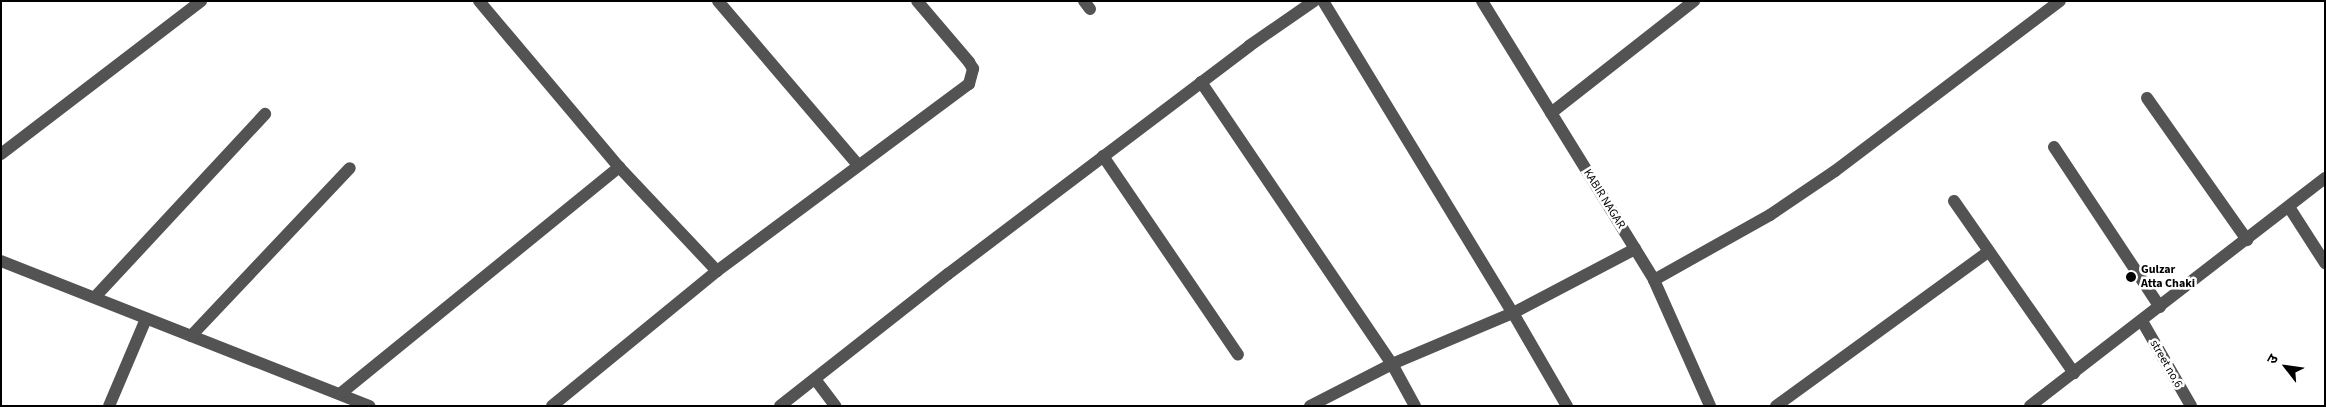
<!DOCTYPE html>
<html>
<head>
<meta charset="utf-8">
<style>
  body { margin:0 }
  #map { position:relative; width:2326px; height:407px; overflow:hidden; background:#fff; font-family:"Source Sans 3","Noto Sans Devanagari",sans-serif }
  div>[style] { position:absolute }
  .minor>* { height:12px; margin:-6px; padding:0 6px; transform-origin:6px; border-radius:6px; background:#535353 }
  .dots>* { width:14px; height:14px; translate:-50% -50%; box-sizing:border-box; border:2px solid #fff; border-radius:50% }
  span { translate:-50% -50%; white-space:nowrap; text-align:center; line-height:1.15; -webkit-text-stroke:5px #fff; paint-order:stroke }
  .street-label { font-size:12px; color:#000 }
  .poi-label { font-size:12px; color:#000; font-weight:700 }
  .left { translate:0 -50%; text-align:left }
  .frame { position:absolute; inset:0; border:2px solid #000; pointer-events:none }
  .north { position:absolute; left:2261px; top:342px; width:50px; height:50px; -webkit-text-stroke:4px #fff; paint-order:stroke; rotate:300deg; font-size:14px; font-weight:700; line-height:20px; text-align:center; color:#000 }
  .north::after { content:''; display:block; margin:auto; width:18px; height:22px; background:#000; clip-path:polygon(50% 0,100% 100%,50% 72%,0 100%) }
</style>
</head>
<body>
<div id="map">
  <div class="minor">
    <i style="left:479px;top:1px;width:217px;rotate:49.9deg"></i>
    <i style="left:619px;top:167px;width:143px;rotate:46.7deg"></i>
    <i style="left:718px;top:1px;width:216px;rotate:49.5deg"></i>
    <i style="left:1084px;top:1px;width:10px;rotate:53deg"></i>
    <i style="left:1323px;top:1px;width:365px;rotate:58.7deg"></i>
    <i style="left:1513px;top:313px;width:108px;rotate:59.9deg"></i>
    <i style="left:1482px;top:1px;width:328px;rotate:58.3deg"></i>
    <i style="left:1654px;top:280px;width:138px;rotate:66deg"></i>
    <i style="left:1201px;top:82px;width:341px;rotate:55.9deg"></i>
    <i style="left:1392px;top:364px;width:48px;rotate:61.3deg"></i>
    <i style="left:2147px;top:98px;width:174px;rotate:54.8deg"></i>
    <i style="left:1551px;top:113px;width:182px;rotate:-38.1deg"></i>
    <i style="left:2054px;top:147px;width:192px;rotate:56.5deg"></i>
    <i style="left:1px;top:154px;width:252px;rotate:-37.4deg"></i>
    <i style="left:1103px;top:156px;width:240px;rotate:55.8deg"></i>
    <i style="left:1954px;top:201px;width:210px;rotate:55.1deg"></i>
    <i style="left:2289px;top:207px;width:67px;rotate:57.3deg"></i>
    <i style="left:1px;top:261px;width:396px;rotate:21.5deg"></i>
    <i style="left:1654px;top:280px;width:133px;rotate:-29.3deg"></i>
    <i style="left:1770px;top:215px;width:78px;rotate:-34.1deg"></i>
    <i style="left:1835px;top:171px;width:282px;rotate:-37.1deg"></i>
    <i style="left:95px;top:297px;width:250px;rotate:-47.1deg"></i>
    <i style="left:2142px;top:321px;width:98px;rotate:60deg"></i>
    <i style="left:191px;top:336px;width:231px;rotate:-46.6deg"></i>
    <i style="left:815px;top:379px;width:34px;rotate:53deg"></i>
    <i style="left:340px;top:394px;width:360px;rotate:-39.1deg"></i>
    <i style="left:109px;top:406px;width:95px;rotate:-67deg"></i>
    <i style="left:552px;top:406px;width:213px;rotate:-39.3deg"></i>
    <i style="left:717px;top:271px;width:314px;rotate:-36.6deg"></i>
    <i style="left:969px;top:84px;width:16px;rotate:-75deg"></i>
    <i style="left:973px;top:69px;width:8px;rotate:-120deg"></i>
    <i style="left:969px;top:62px;width:80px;rotate:-130.4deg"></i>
    <i style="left:780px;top:406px;width:214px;rotate:-38.2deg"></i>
    <i style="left:948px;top:274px;width:378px;rotate:-37.1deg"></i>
    <i style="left:1249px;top:46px;width:79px;rotate:-34.7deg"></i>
    <i style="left:1310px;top:406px;width:92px;rotate:-27.1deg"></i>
    <i style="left:1392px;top:364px;width:131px;rotate:-22.9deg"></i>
    <i style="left:1513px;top:313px;width:138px;rotate:-27.7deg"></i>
    <i style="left:1776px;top:406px;width:263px;rotate:-36deg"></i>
    <i style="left:2030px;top:406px;width:373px;rotate:-37.7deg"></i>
  </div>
  <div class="dots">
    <i style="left:2131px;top:277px;background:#000"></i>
  </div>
  <div class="street-label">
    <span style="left:1604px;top:199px;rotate:58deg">KABIR NAGAR</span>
    <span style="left:2166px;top:364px;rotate:60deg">street no.6</span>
  </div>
  <div class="poi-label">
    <span class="left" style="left:2141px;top:277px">Gulzar<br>Atta Chaki</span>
  </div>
  <div class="frame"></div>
  <div class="north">उ</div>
</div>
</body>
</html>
